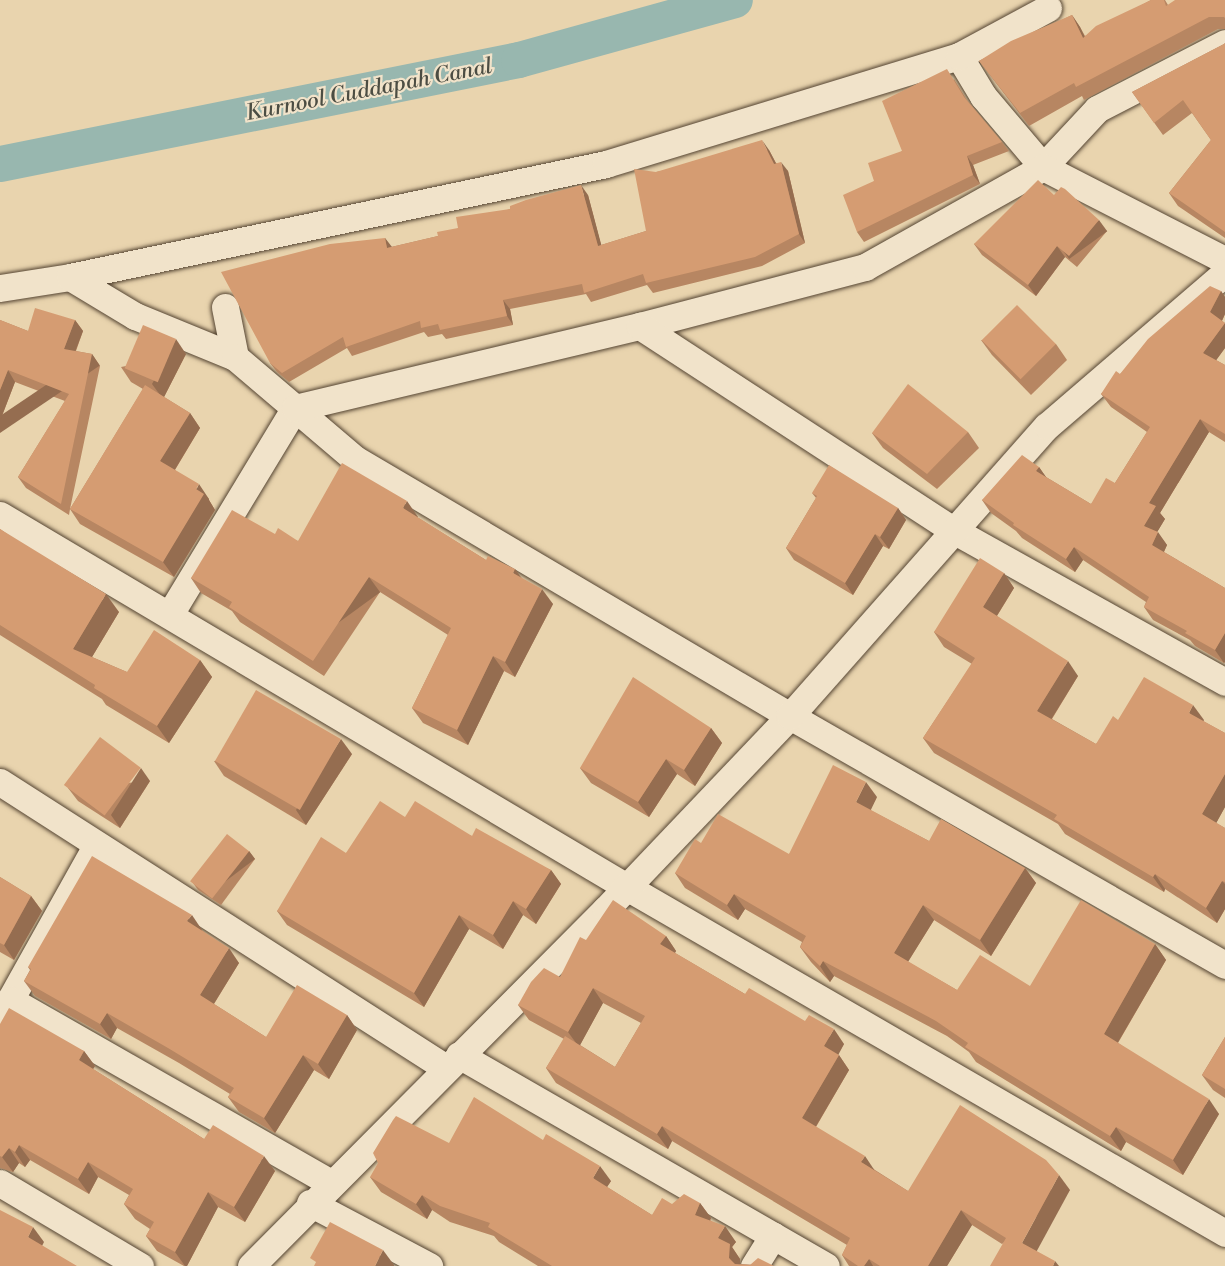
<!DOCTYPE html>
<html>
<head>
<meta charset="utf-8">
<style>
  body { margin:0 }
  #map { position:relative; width:1225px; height:1266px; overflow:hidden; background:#e9d4ae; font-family:"Libre Bodoni",serif }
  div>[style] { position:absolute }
  .canal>* { height:36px; margin:-18px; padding:0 18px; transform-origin:18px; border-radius:18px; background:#98b7af }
  .roads { filter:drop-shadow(0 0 2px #544432) drop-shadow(0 0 2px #544432) }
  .street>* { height:27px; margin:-13.5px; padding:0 13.5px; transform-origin:13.5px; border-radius:13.5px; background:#f1e3ca }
  .wall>* { inset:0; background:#b78662 }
  .shaded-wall>* { inset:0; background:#956d50; transform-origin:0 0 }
  .building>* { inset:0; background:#d59c72; transform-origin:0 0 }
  span { translate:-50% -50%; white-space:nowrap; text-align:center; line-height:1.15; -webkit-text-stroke:4.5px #f1e3ca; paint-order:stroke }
  .water-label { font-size:22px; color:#4c4d43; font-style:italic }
</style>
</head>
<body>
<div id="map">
  <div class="canal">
    <i style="left:0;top:164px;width:529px;rotate:-11.33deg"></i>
    <i style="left:519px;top:60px;width:224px;rotate:-15.5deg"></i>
  </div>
  <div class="roads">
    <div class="street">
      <i style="left:959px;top:56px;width:47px;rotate:59deg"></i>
      <i style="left:983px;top:96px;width:93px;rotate:49.8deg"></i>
      <i style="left:1043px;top:167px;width:79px;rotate:-47deg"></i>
      <i style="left:1097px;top:109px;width:144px;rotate:-27.3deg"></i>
      <i style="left:70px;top:277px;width:76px;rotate:31deg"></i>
      <i style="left:135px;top:316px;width:108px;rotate:22.3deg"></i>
      <i style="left:0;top:288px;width:71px;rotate:-8.9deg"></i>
      <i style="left:70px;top:277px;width:548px;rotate:-11.9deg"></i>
      <i style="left:606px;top:164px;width:369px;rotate:-17deg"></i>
      <i style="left:959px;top:56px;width:101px;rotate:-28.3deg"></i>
      <i style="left:225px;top:307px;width:51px;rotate:78.7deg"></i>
      <i style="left:235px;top:357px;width:157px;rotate:40.4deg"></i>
      <i style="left:355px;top:459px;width:505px;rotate:30.57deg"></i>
      <i style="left:790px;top:716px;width:501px;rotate:29.79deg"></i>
      <i style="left:640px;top:326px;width:233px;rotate:-14.7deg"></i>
      <i style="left:865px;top:267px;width:204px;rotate:-29.3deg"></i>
      <i style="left:1043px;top:167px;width:204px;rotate:27.1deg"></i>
      <i style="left:0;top:515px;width:727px;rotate:30.69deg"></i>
      <i style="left:625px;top:886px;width:693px;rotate:30.04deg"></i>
      <i style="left:170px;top:614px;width:241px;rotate:-58.8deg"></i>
      <i style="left:295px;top:408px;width:355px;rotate:-13.4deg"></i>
      <i style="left:640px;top:326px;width:376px;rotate:33.1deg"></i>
      <i style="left:955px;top:531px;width:309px;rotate:29.2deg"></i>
      <i style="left:0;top:782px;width:530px;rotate:32.67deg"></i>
      <i style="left:10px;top:1000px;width:176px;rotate:-60.8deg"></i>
      <i style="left:0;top:1014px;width:17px;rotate:-54deg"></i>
      <i style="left:10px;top:1000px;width:369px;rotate:29.7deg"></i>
      <i style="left:459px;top:1055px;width:423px;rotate:29.9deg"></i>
      <i style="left:0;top:1183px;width:163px;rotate:30.7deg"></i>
      <i style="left:310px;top:1203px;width:135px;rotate:27.9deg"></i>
      <i style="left:251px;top:1266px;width:503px;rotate:-45.16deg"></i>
      <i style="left:606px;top:909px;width:267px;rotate:-46.4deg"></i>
      <i style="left:790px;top:716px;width:387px;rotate:-48.5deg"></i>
      <i style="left:1047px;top:426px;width:235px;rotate:-40.7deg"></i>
      <i style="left:754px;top:1266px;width:36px;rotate:-58deg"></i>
    </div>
  </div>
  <div class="wall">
    <i style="clip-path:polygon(1151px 0,1165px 0,1168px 5px,1225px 0,1225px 29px,1218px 29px,1084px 100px,1082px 96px,1029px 126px,979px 61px,1072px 15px,1080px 27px,1085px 36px)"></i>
    <i style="clip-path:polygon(1225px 43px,1225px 238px,1178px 206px,1169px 193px,1211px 140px,1192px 113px,1163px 135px,1132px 92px,1224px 44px)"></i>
    <i style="clip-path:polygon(954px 79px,967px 100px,1002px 142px,1009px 151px,973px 165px,980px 184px,864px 242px,857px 232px,874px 181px,902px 151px)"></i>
    <i style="clip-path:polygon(769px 150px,776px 163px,788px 171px,805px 243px,762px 266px,653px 293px,647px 285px,591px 302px,586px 294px,510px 309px,513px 325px,446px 339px,442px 334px,428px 337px,424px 332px,352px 356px,347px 348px,289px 382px,277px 372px,270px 363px,385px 238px,391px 247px,438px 236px,510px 209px,588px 195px,601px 245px,646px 231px,656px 172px)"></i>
    <i style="clip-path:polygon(1054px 195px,1107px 231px,1077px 267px,1065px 257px,1036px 296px,982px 255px,974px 244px)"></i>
    <i style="clip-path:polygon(1221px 291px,1225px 297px,1225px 314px,1222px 321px,1225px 323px,1225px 348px,1216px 360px,1225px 365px,1225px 442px,1209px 432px,1160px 513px,1165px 519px,1157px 532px,1167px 545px,1164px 552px,1225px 588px,1225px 662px,1224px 663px,1195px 646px,1190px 640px,1153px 620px,1144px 607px,1146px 602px,1083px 560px,1075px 572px,1022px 538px,1016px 531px,991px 513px,982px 500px,1039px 467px,1046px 477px,1091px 504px,1115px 483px,1147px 432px,1111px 407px,1101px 394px,1120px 374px)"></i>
    <i style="clip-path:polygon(0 320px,28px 331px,75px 320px,83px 331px,76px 351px,92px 354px,100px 366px,70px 509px,143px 389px,131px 382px,121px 367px,186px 354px,164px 397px,190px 413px,200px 428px,175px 470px,209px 499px,209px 500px,215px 510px,174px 577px,80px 524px,70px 509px,69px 515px,26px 488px,18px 477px,65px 401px,15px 382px,0 421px)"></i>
    <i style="clip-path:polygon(981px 340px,1056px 344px,1067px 360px,1031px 395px,992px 355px)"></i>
    <i style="clip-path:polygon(968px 432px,979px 448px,937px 489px,883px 448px,872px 433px)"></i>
    <i style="clip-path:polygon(812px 493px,898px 508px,906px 520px,889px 549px,883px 546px,853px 595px,794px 560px,786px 548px,816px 498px)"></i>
    <i style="clip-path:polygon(417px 517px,486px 560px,521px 578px,553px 604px,515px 677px,504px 671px,468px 745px,423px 723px,412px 708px,448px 635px,380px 592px,324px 676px,240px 622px,232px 611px,201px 593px,191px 578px,275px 534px,298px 541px,418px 517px)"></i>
    <i style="clip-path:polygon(0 529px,119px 612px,92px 657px,127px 672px,200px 660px,212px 677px,169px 743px,106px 705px,102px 699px,0 635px)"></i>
    <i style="clip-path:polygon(1004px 573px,1014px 588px,997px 616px,1078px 676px,1052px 719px,1096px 744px,1118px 720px,1204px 720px,1203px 721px,1225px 733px,1225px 807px,1216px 823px,1225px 828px,1225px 909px,1217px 923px,1165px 889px,1164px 892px,1065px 834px,1058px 824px,934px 753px,923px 738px,972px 664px,944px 647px,934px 632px)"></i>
    <i style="clip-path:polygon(711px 728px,722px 743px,695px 786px,677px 774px,649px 817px,591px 783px,580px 768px)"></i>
    <i style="clip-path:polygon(352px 754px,306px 825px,224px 776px,214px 761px)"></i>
    <i style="clip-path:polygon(150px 781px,120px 828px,78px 801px,68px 788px)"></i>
    <i style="clip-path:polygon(877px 797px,870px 810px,929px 841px,1025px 868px,1036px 883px,991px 956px,934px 920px,908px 962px,957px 990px,1030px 986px,1155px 944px,1166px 960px,1118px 1043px,1219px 1114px,1183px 1175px,1126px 1142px,1121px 1151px,976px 1062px,969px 1052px,947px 1036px,834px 976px,830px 982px,811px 962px,800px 947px,802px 942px,745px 909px,738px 920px,685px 888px,675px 873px,789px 854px)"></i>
    <i style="clip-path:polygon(405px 817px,472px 836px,551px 870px,561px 884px,536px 924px,523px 915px,503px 949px,469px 929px,424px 1007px,287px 925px,277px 911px,346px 853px)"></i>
    <i style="clip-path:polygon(249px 851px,255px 859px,221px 905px,198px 890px,193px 883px)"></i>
    <i style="clip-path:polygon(0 877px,31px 896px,42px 911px,14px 960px,0 952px)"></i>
    <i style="clip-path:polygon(202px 930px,239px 963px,214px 1004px,266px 1037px,347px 1015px,357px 1030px,329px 1079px,314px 1070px,275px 1133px,239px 1112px,228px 1097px,230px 1094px,179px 1063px,117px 1028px,111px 1039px,35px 996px,24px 981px,30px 970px,28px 967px)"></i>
    <i style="clip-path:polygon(evenodd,666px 936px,676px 951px,675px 953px,745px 994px,844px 1044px,838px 1054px,849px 1070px,816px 1127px,875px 1170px,908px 1191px,1070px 1190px,1002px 1244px,972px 1225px,947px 1266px,849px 1266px,842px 1255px,847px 1245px,672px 1141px,668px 1149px,556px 1083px,546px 1068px,564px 1039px,529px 1020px,518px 1005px,560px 977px,586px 940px,666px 936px,603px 1003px,641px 1023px,615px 1067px,580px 1045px,603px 1003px)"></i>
    <i style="clip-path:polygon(0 1024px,84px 1051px,95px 1066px,93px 1069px,204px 1139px,275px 1171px,245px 1222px,218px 1207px,187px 1266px,184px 1266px,157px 1251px,146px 1236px,150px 1229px,135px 1219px,124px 1204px,129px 1195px,98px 1177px,89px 1194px,30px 1160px,25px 1167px,19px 1163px,13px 1172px,0 1168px)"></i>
    <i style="clip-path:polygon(1225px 1037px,1225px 1098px,1213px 1090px,1202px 1075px)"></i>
    <i style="clip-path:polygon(370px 1177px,611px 1181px,607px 1187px,652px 1215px,672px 1204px,700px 1203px,711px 1218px,710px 1220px,736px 1242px,732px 1247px,740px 1259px,740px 1264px,774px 1266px,538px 1266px,499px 1242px,494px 1236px,450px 1222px,432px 1210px,427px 1219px,381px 1192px)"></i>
  </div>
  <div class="shaded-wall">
    <i style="clip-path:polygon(1072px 15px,1080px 27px,1091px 50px,1083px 38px)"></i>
    <i style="clip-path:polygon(762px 140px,769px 150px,781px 173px,774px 164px)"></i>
    <i style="clip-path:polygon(967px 156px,973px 165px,980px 184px,973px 175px)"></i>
    <i style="clip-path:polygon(781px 162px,788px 171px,805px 243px,799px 234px)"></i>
    <i style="clip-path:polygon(581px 185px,588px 195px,604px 255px,598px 246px)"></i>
    <i style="left:1099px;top:220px;width:14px;height:47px;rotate:54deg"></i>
    <i style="clip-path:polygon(385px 238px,392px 247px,387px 248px)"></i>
    <i style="clip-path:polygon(1057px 246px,1065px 257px,1036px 296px,1028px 285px)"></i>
    <i style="clip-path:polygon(1221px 291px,1225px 297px,1225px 314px,1220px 325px,1210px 312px)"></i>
    <i style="clip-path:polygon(503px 300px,510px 309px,513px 325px,507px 316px)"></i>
    <i style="clip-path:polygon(75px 320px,83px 331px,72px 360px,64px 349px)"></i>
    <i style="clip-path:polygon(1225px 323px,1225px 348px,1212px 366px,1203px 353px)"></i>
    <i style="clip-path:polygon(176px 339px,186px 354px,163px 399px,152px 384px)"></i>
    <i style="left:92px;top:354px;width:14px;height:153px;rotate:56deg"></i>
    <i style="clip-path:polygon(8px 370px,15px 382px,0 421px,0 390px)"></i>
    <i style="clip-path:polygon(190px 413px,200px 428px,171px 476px,160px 461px)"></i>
    <i style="clip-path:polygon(1200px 419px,1209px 432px,1160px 513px,1165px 519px,1153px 539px,1144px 526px,1149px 503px)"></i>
    <i style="clip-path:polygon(1039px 467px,1048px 480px,1036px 471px)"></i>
    <i style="clip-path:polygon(199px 484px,209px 499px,209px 500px,215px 510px,174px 577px,163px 562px)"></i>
    <i style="clip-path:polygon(407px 501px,418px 517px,414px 524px,403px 508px)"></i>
    <i style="clip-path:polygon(898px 508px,906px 520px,889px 549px,880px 537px)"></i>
    <i style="clip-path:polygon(1158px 532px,1167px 545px,1161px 558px,1152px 545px)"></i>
    <i style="clip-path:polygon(875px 534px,883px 546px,853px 595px,845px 583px)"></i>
    <i style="clip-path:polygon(1074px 547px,1083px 560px,1075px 572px,1066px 559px)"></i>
    <i style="clip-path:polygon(515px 569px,526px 584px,513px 573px)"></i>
    <i style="clip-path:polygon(1004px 573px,1014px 588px,993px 622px,983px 607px)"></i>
    <i style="left:369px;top:577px;width:19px;height:101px;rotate:54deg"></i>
    <i style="clip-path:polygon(542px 589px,553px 604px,515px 677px,505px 662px)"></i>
    <i style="clip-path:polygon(106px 594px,119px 612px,86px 667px,73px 649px)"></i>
    <i style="clip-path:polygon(1225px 633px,1225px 662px,1224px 663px,1215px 650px)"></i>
    <i style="clip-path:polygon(493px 656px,504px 671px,468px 745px,457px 730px)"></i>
    <i style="clip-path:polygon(200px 660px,212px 677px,169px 743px,157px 726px)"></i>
    <i style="clip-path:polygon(1068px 661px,1078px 676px,1047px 726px,1037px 711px)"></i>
    <i style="clip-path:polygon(1193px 705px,1204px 720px,1199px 728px,1189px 713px)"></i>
    <i style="clip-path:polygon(711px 728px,722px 743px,695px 786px,684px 770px)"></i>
    <i style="clip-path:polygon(341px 739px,352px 754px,306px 825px,296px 810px)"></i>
    <i style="clip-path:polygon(666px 759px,677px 774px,649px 817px,638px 802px)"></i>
    <i style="clip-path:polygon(141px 768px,150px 781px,120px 828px,111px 815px)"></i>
    <i style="clip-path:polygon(1225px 774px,1225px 807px,1213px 829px,1202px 814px)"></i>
    <i style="clip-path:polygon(866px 782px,877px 797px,867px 818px,856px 802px)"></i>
    <i style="left:249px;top:851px;width:10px;height:57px;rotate:53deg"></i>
    <i style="clip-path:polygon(1025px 868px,1036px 883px,991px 956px,980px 940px)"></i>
    <i style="clip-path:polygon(551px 870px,561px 884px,536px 924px,526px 909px)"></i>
    <i style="clip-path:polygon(1155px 874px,1165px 889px,1164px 892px,1153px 877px)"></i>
    <i style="clip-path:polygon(1222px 881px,1225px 884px,1225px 909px,1217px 923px,1206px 908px)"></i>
    <i style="clip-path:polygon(734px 894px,745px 909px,738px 920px,727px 905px)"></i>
    <i style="clip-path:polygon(31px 896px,42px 911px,14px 960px,4px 945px)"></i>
    <i style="clip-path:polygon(513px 901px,523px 915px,503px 949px,493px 935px)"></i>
    <i style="clip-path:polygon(923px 905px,934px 920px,904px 968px,894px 953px)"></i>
    <i style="clip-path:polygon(192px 915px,202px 930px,197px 937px,187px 921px)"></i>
    <i style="clip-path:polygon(459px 915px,469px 929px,424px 1007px,414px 993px)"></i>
    <i style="clip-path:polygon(666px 936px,676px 951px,671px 959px,660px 944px)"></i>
    <i style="clip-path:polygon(1155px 944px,1166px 960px,1114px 1049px,1104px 1034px)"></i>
    <i style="clip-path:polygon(229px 948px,239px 963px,210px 1010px,200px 995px)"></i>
    <i style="clip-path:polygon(823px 961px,834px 976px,830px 982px,820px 966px)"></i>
    <i style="clip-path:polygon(593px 988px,603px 1003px,579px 1047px,568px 1032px)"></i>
    <i style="clip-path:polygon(107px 1013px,117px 1028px,111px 1039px,100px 1024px)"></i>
    <i style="clip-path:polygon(347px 1015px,357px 1030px,329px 1079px,318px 1064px)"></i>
    <i style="clip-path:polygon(834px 1029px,844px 1044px,835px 1061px,824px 1046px)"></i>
    <i style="clip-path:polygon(84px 1051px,95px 1066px,89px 1075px,79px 1060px)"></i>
    <i style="clip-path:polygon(303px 1055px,314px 1070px,275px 1133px,264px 1118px)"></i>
    <i style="clip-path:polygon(839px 1055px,849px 1070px,812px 1133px,802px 1118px)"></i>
    <i style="clip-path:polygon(1209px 1099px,1219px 1114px,1183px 1175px,1173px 1160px)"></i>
    <i style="clip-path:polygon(662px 1126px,672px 1141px,668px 1149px,657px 1134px)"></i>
    <i style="clip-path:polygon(1116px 1127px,1126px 1142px,1121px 1151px,1110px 1136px)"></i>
    <i style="clip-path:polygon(19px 1145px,30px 1160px,25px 1167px,15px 1152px)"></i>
    <i style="clip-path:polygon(9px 1148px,19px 1163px,13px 1172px,2px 1157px)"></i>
    <i style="clip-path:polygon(264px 1156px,275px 1171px,245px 1222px,234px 1207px)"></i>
    <i style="clip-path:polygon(865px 1156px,875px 1171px,861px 1162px)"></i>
    <i style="clip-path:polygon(88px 1162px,98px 1177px,89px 1194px,78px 1179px)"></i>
    <i style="clip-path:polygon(600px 1166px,611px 1181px,603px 1193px,593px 1178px)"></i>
    <i style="clip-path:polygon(1059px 1175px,1070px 1190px,1033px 1258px,1022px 1243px)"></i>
    <i style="clip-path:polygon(208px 1192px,218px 1207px,187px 1266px,185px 1266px,175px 1252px)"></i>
    <i style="clip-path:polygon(422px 1195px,432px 1210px,427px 1219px,416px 1204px)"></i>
    <i style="clip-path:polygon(700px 1203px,711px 1218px,706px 1230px,695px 1215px)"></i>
    <i style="clip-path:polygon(961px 1210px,972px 1225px,947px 1266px,928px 1266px)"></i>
    <i style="clip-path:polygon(725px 1226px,736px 1242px,732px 1247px,740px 1259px,740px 1266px,735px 1266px,729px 1258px,718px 1238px)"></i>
    <i style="clip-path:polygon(33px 1227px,44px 1242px,39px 1252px,28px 1237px)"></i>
    <i style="clip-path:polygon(383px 1250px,394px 1265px,394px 1266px,375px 1266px)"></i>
    <i style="clip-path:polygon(869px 1259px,873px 1266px,864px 1266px)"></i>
    <i style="clip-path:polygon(1055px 1261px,1059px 1266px,1053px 1266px)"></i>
  </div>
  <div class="building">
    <i style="clip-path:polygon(1151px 0,1164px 0,1166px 6px,1175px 0,1225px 0,1225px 18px,1224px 17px,1209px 17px,1076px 87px,1074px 83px,1020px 113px,979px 61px,1011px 41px,1072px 15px,1083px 38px,1096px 26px)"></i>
    <i style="clip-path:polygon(1225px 43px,1225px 232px,1169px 193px,1211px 140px,1183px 100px,1154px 123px,1132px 92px,1224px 44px)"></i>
    <i style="clip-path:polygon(947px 69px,964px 97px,1002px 142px,967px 156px,973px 175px,857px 232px,843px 195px,874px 181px,868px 163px,902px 151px,882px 101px)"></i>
    <i style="clip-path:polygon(762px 140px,774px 164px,781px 162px,799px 234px,755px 257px,646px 283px,643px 274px,584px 293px,582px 284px,503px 300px,507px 316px,440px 330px,438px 324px,421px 328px,420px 321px,346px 347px,343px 337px,282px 373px,270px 363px,221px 272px,330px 244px,385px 238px,387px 248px,438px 236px,437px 232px,458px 228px,456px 217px,510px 209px,510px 206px,526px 200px,581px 185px,598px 246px,646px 231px,634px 169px,656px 172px)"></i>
    <i style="clip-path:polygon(1038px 180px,1054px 195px,1061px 187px,1065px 189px,1099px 220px,1069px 256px,1057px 246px,1028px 285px,974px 244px)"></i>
    <i style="clip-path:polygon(1210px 286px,1221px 291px,1210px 312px,1225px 323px,1203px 353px,1225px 365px,1225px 434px,1200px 419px,1149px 503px,1156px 506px,1144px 526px,1158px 532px,1152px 545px,1225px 588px,1225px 633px,1215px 650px,1185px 633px,1187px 631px,1144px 607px,1149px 597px,1074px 547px,1066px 559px,1013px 525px,1014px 523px,982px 500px,1022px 455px,1039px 467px,1036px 471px,1091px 504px,1106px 478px,1115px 483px,1150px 427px,1101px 394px,1116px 371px,1120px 374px,1148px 339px)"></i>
    <i style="left:1017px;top:305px;width:55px;height:50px;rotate:45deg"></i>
    <i style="clip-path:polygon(35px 308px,75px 320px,64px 349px,92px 354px,61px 504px,18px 477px,69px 394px,8px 370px,0 390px,0 320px,28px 331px)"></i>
    <i style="left:143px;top:325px;width:36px;height:47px;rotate:23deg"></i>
    <i style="clip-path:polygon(908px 384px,968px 432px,927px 474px,872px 433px)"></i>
    <i style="clip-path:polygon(145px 385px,190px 413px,160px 461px,199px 484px,196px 489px,204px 494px,163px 562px,70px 509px)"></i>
    <i style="clip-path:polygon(342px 463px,407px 501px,403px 508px,486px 560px,488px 556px,515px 569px,513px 573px,542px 589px,505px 662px,493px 656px,457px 730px,412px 708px,451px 628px,369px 577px,313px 661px,229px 607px,232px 602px,191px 578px,232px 510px,275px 534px,278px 528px,298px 541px)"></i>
    <i style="clip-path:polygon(829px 465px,898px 508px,880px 537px,875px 534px,845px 583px,786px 548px,817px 496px,812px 493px)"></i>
    <i style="clip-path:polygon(0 529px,106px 594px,73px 649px,127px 672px,154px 630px,200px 660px,157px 726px,94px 688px,95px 685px,0 625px)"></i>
    <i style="clip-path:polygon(980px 558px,1004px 573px,983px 607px,1068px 661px,1037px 711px,1096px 744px,1113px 716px,1118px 720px,1144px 677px,1193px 705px,1189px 713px,1225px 733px,1225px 774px,1202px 814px,1225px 828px,1225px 882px,1222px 881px,1206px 908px,1155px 874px,1153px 877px,1054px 819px,1057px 815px,923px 738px,975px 658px,934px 632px)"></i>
    <i style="clip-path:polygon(633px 677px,711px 728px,684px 770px,666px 759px,638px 802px,580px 768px)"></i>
    <i style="left:256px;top:690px;width:98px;height:82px;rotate:30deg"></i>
    <i style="left:100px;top:737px;width:51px;height:60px;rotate:37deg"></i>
    <i style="clip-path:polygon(833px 765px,866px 782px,856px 802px,929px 841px,941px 819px,1025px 868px,980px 940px,923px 905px,894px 953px,957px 990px,980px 955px,1030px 986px,1081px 900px,1155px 944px,1104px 1034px,1209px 1099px,1173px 1160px,1116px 1127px,1110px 1136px,965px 1047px,968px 1043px,936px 1021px,823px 961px,820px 966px,800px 947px,806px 936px,734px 894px,727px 905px,675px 873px,695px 839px,701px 843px,718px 814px,789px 854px)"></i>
    <i style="clip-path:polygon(380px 801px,405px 817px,415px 801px,472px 836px,476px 828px,551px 870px,526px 909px,513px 901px,493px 935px,459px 915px,414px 993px,277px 911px,321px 837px,346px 853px)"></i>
    <i style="left:227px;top:834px;width:28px;height:60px;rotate:38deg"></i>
    <i style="clip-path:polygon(92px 856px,192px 915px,187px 921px,229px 948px,200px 995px,266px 1037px,297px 985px,347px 1015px,318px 1064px,303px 1055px,264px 1118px,228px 1097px,234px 1088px,168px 1048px,107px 1013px,100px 1024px,24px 981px,31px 969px,28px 967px)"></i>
    <i style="clip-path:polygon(0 877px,31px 896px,4px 945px,0 943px)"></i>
    <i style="clip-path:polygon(613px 900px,666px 936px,660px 944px,745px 994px,749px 988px,805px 1021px,809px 1015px,834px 1029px,824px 1046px,839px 1055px,802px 1118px,865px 1156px,861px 1162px,908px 1191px,960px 1105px,1046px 1160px,1059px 1175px,1022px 1243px,1055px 1261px,1053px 1266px,990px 1266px,1006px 1238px,961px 1210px,928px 1266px,880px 1266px,869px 1259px,864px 1266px,858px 1266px,842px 1255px,850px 1238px,662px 1126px,657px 1134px,546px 1068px,565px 1036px,615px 1067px,645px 1016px,593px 988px,568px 1032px,518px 1005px,531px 982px,544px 968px,560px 977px,580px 937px,586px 940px)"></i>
    <i style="clip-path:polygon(9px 1008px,84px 1051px,79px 1060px,204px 1139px,213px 1125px,264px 1156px,234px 1207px,208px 1192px,175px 1252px,146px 1236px,154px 1222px,124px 1204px,133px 1189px,88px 1162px,78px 1179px,19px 1145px,15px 1152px,9px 1148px,2px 1157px,0 1156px,0 1024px)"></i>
    <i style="clip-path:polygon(1225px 1037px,1225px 1089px,1202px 1075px)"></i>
    <i style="clip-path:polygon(474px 1097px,543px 1140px,546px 1134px,600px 1166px,593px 1178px,652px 1215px,662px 1198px,672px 1204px,684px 1194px,700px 1203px,695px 1215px,725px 1226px,718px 1238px,730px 1244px,729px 1258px,735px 1264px,750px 1265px,758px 1258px,774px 1266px,552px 1266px,488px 1227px,490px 1223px,440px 1206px,422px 1195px,416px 1204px,370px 1177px,378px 1163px,373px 1153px,393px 1120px,396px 1116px,449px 1143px)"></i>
    <i style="clip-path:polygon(0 1210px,33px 1227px,28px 1237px,77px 1266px,0 1266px)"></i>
    <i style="clip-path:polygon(330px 1222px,383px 1250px,375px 1266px,314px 1266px,316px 1262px,310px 1258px)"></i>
  </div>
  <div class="water-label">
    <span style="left:369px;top:90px;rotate:-11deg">Kurnool Cuddapah Canal</span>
  </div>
</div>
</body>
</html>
